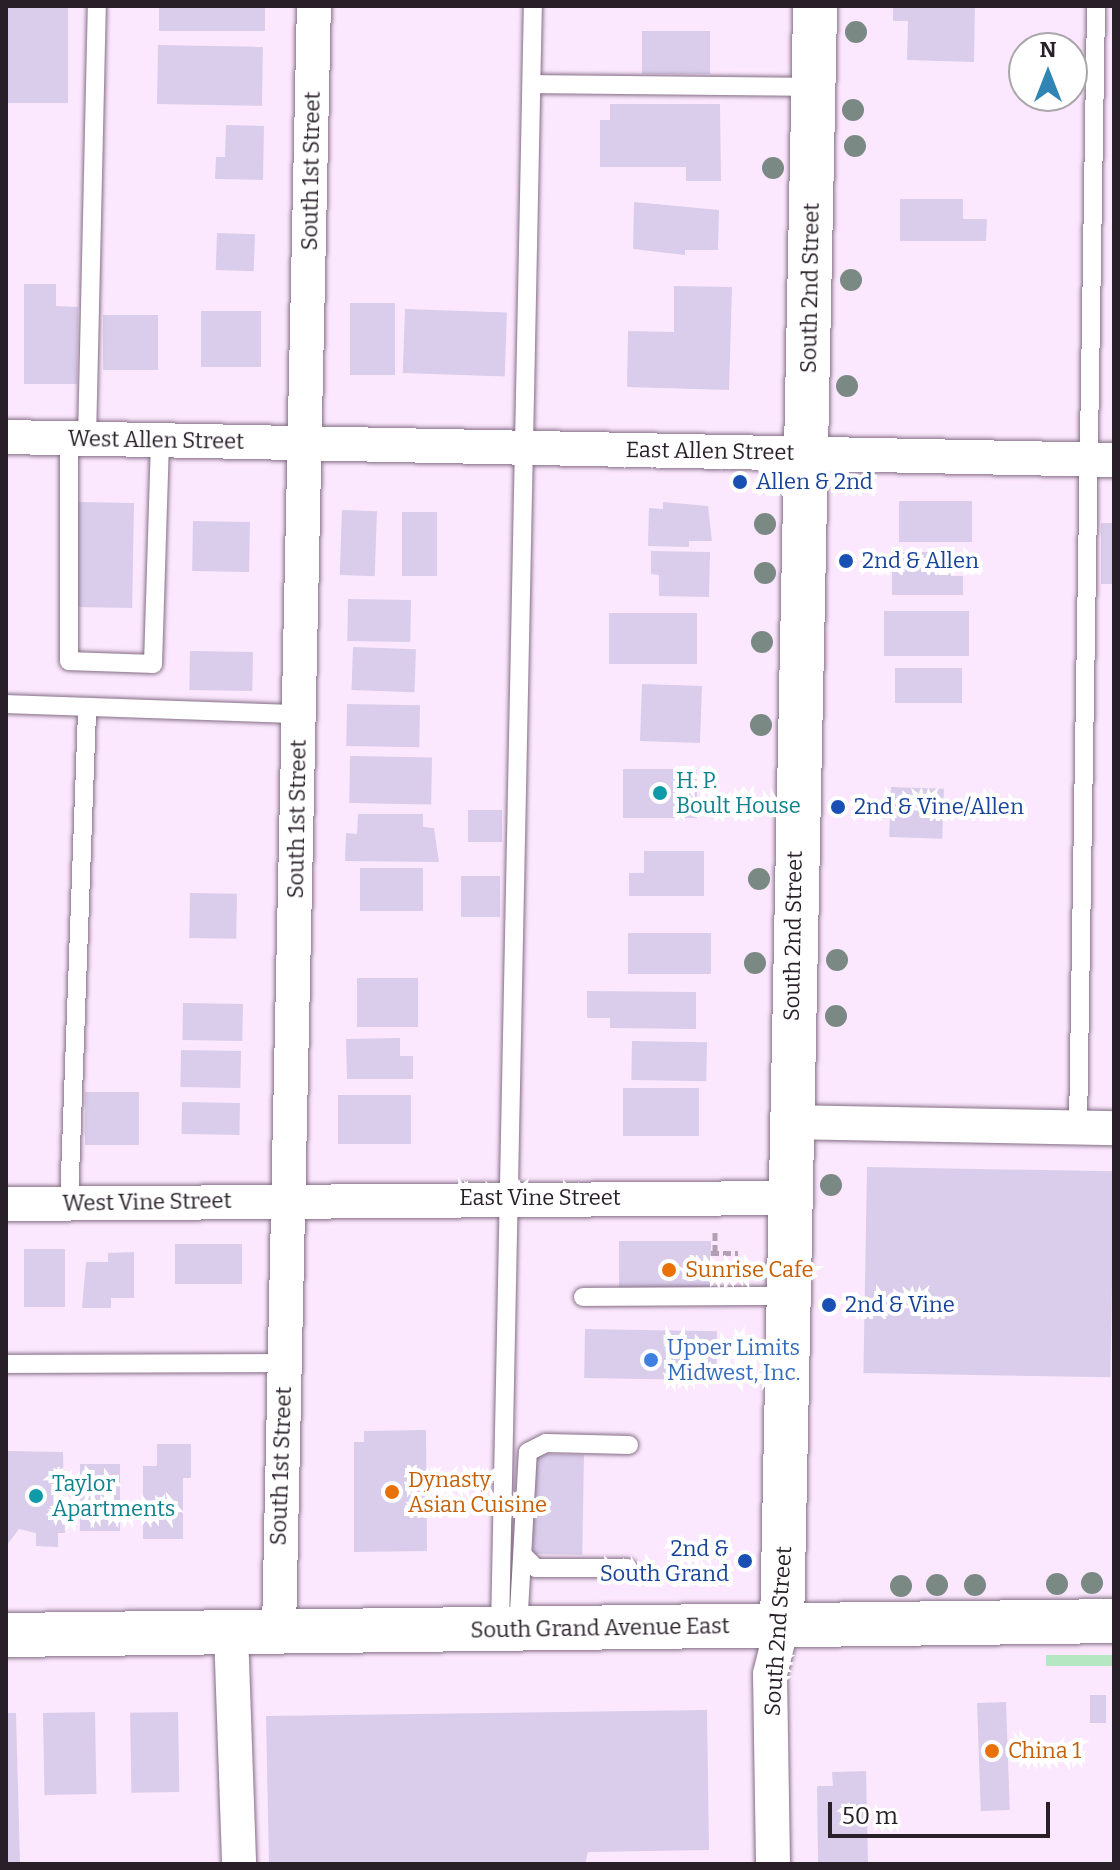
<!DOCTYPE html>
<html>
<head>
<meta charset="utf-8">
<style>
  body { margin:0 }
  #map { position:relative; width:1120px; height:1870px; overflow:hidden; background:#fce8fe; font-family:Bitter,serif }
  div>[style] { position:absolute }
  .green>* { inset:0; background:#b5e8c2; transform-origin:0 0 }
  .building>* { inset:0; background:#d9cdeb; transform-origin:0 0 }
  .path>* { height:5px; margin-top:-2.5px; transform-origin:0; background:repeating-linear-gradient(90deg,#b1a1b2 0 8px,transparent 0 12px) }
  .roads { filter:drop-shadow(0 0 2px #836e85) drop-shadow(0 0 2px #836e85) }
  .service>* { height:18px; margin:-9px; padding:0 9px; transform-origin:9px; border-radius:9px; background:#fff }
  .minor>* { height:34px; margin:-17px; padding:0 17px; transform-origin:17px; border-radius:17px; background:#fff }
  .secondary>* { height:44px; margin:-22px; padding:0 22px; transform-origin:22px; border-radius:22px; background:#fff }
  .trees>* { width:22px; height:22px; margin:-11px; border-radius:50%; background:#7b8984 }
  .dots>* { width:22px; height:22px; translate:-50% -50%; box-sizing:border-box; border:4px solid #fff; border-radius:50% }
  span { translate:-50% -50%; white-space:nowrap; text-align:center; line-height:1.15; -webkit-text-stroke:8px #fff; paint-order:stroke }
  .street-label { font-size:22px; color:#281f28 }
  .transit-label { font-size:22px; color:#164399 }
  .left { translate:0 -50%; text-align:left }
  .right { translate:-100% -50%; text-align:right }
  .culture-label { font-size:22px; color:#0d838f }
  .food-label { font-size:22px; color:#c56008 }
  .shop-label { font-size:22px; color:#366cbe }
  .frame { position:absolute; inset:0; border:8px solid #281f28; pointer-events:none }
  .north { position:absolute; left:1008px; top:32px; width:80px; height:80px; box-sizing:border-box; background:#fff; border:2px solid #a9a5a9; border-radius:50%; rotate:0deg; font-size:22px; font-weight:700; line-height:32px; text-align:center; color:#281f28 }
  .north::after { content:''; display:block; margin:auto; width:28px; height:36px; background:#3085b5; clip-path:polygon(50% 0,100% 100%,50% 72%,0 100%) }
  .scale { position:absolute; left:828px; top:1802px; width:222px; height:36px; box-sizing:border-box; border:4px solid #281f28; border-top:0; padding-left:10px; font-size:24px; line-height:28px; white-space:nowrap; color:#281f28; -webkit-text-stroke:6px #fff; paint-order:stroke }
</style>
</head>
<body>
<div id="map">
  <div class="green">
    <i style="left:1114px;top:1655px;width:11px;height:68px;rotate:90deg"></i>
  </div>
  <div class="building">
    <i style="left:6px;top:6px;width:62px;height:97px"></i>
    <i style="left:159px;top:6px;width:106px;height:25px"></i>
    <i style="clip-path:polygon(893px 6px,975px 6px,974px 62px,907px 60px,908px 21px,893px 21px)"></i>
    <i style="left:642px;top:31px;width:68px;height:43px"></i>
    <i style="left:158px;top:45px;width:105px;height:59px;rotate:1deg"></i>
    <i style="clip-path:polygon(610px 104px,720px 104px,721px 181px,686px 181px,686px 167px,600px 167px,600px 120px,610px 120px)"></i>
    <i style="clip-path:polygon(226px 125px,264px 126px,263px 180px,215px 179px,216px 157px,225px 157px)"></i>
    <i style="clip-path:polygon(900px 199px,963px 199px,963px 219px,987px 219px,986px 241px,900px 241px)"></i>
    <i style="clip-path:polygon(634px 202px,719px 210px,718px 250px,685px 250px,685px 255px,633px 249px)"></i>
    <i style="left:217px;top:233px;width:38px;height:37px;rotate:2deg"></i>
    <i style="clip-path:polygon(24px 284px,56px 284px,56px 306px,78px 307px,77px 384px,24px 384px)"></i>
    <i style="clip-path:polygon(674px 286px,732px 287px,729px 390px,627px 387px,628px 331px,674px 332px)"></i>
    <i style="left:350px;top:303px;width:45px;height:72px"></i>
    <i style="left:405px;top:309px;width:102px;height:64px;rotate:2deg"></i>
    <i style="left:201px;top:311px;width:60px;height:56px"></i>
    <i style="left:103px;top:315px;width:55px;height:55px"></i>
    <i style="left:899px;top:501px;width:73px;height:41px"></i>
    <i style="left:78px;top:502px;width:56px;height:105px;rotate:1deg"></i>
    <i style="clip-path:polygon(663px 502px,708px 506px,712px 541px,689px 541px,689px 547px,648px 546px,649px 508px,663px 509px)"></i>
    <i style="left:342px;top:510px;width:35px;height:65px;rotate:2deg"></i>
    <i style="left:402px;top:512px;width:35px;height:64px"></i>
    <i style="left:193px;top:521px;width:57px;height:50px;rotate:1deg"></i>
    <i style="left:1101px;top:523px;width:13px;height:61px"></i>
    <i style="clip-path:polygon(651px 551px,710px 552px,709px 597px,659px 596px,659px 575px,651px 574px)"></i>
    <i style="clip-path:polygon(892px 552px,938px 552px,938px 563px,951px 563px,951px 576px,963px 576px,963px 595px,892px 595px)"></i>
    <i style="left:348px;top:599px;width:63px;height:42px;rotate:1deg"></i>
    <i style="left:884px;top:611px;width:85px;height:45px"></i>
    <i style="left:609px;top:613px;width:88px;height:51px"></i>
    <i style="left:353px;top:647px;width:63px;height:43px;rotate:2deg"></i>
    <i style="left:190px;top:651px;width:63px;height:39px;rotate:1deg"></i>
    <i style="left:895px;top:668px;width:67px;height:35px"></i>
    <i style="left:642px;top:684px;width:60px;height:57px;rotate:2deg"></i>
    <i style="left:347px;top:704px;width:73px;height:42px;rotate:1deg"></i>
    <i style="left:350px;top:756px;width:82px;height:47px;rotate:1deg"></i>
    <i style="left:623px;top:769px;width:74px;height:49px"></i>
    <i style="left:891px;top:787px;width:53px;height:50px;rotate:2deg"></i>
    <i style="left:468px;top:810px;width:34px;height:32px"></i>
    <i style="clip-path:polygon(358px 814px,423px 814px,423px 827px,434px 828px,439px 862px,345px 861px,346px 833px,357px 834px)"></i>
    <i style="clip-path:polygon(644px 851px,704px 851px,704px 896px,629px 896px,629px 873px,644px 873px)"></i>
    <i style="left:360px;top:868px;width:63px;height:43px"></i>
    <i style="left:461px;top:876px;width:39px;height:41px"></i>
    <i style="left:190px;top:893px;width:47px;height:45px;rotate:1deg"></i>
    <i style="left:628px;top:933px;width:83px;height:41px"></i>
    <i style="left:357px;top:978px;width:61px;height:49px"></i>
    <i style="clip-path:polygon(587px 991px,696px 992px,696px 1029px,610px 1028px,610px 1018px,587px 1018px)"></i>
    <i style="left:183px;top:1003px;width:60px;height:37px;rotate:1deg"></i>
    <i style="clip-path:polygon(400px 1038px,400px 1056px,413px 1056px,413px 1079px,347px 1079px,346px 1039px)"></i>
    <i style="left:632px;top:1041px;width:75px;height:39px;rotate:1deg"></i>
    <i style="left:181px;top:1050px;width:60px;height:37px;rotate:1deg"></i>
    <i style="left:623px;top:1088px;width:76px;height:48px"></i>
    <i style="left:139px;top:1092px;width:53px;height:54px;rotate:90deg"></i>
    <i style="left:338px;top:1095px;width:73px;height:49px"></i>
    <i style="left:182px;top:1102px;width:58px;height:32px;rotate:1deg"></i>
    <i style="left:867px;top:1167px;width:247px;height:206px;rotate:1deg"></i>
    <i style="left:619px;top:1241px;width:92px;height:47px"></i>
    <i style="left:175px;top:1244px;width:67px;height:40px"></i>
    <i style="left:24px;top:1249px;width:41px;height:58px"></i>
    <i style="clip-path:polygon(134px 1252px,134px 1298px,111px 1298px,111px 1308px,82px 1308px,86px 1262px,108px 1262px,108px 1253px)"></i>
    <i style="left:585px;top:1329px;width:132px;height:49px;rotate:1deg"></i>
    <i style="clip-path:polygon(426px 1430px,427px 1551px,354px 1552px,354px 1442px,364px 1442px,364px 1431px)"></i>
    <i style="clip-path:polygon(157px 1444px,191px 1444px,191px 1478px,183px 1478px,183px 1539px,143px 1539px,143px 1466px,157px 1466px)"></i>
    <i style="clip-path:polygon(6px 1451px,63px 1452px,65px 1533px,58px 1533px,58px 1547px,36px 1546px,36px 1533px,19px 1529px,6px 1546px)"></i>
    <i style="left:534px;top:1454px;width:50px;height:100px;rotate:1deg"></i>
    <i style="left:80px;top:1464px;width:40px;height:67px"></i>
    <i style="left:1090px;top:1695px;width:16px;height:28px"></i>
    <i style="left:1006px;top:1702px;width:108px;height:29px;rotate:88deg"></i>
    <i style="clip-path:polygon(707px 1710px,709px 1850px,588px 1852px,585px 1864px,269px 1864px,266px 1716px)"></i>
    <i style="left:95px;top:1712px;width:82px;height:52px;rotate:89deg"></i>
    <i style="left:178px;top:1712px;width:80px;height:48px;rotate:89deg"></i>
    <i style="clip-path:polygon(6px 1713px,16px 1713px,20px 1864px,6px 1864px)"></i>
    <i style="clip-path:polygon(866px 1771px,868px 1864px,818px 1864px,817px 1786px,833px 1786px,832px 1772px)"></i>
  </div>
  <div class="path">
    <i style="left:715px;top:1232px;width:21px;rotate:90deg"></i>
    <i style="left:711px;top:1253px;width:27px"></i>
  </div>
  <div class="roads">
    <div class="service">
      <i style="left:532px;top:84px;width:282px;rotate:0.6deg"></i>
      <i style="left:69px;top:439px;width:222px;rotate:90deg"></i>
      <i style="left:69px;top:661px;width:84px;rotate:2deg"></i>
      <i style="left:153px;top:664px;width:224px;rotate:-88.2deg"></i>
      <i style="left:87px;top:439px;width:433px;rotate:-88.7deg"></i>
      <i style="left:6px;top:704px;width:293px;rotate:2deg"></i>
      <i style="left:1078px;top:1128px;width:1122px;rotate:-89.08deg"></i>
      <i style="left:69px;top:1203px;width:496px;rotate:-87.9deg"></i>
      <i style="left:583px;top:1297px;width:206px;rotate:-0.3deg"></i>
      <i style="left:6px;top:1364px;width:278px;rotate:-0.2deg"></i>
      <i style="left:524px;top:1556px;width:17px;rotate:45deg"></i>
      <i style="left:536px;top:1568px;width:92px"></i>
      <i style="left:500px;top:1629px;width:1623px;rotate:-88.84deg"></i>
      <i style="left:518px;top:1629px;width:177px;rotate:-86.8deg"></i>
      <i style="left:528px;top:1452px;width:20px;rotate:-27deg"></i>
      <i style="left:546px;top:1443px;width:83px;rotate:1.4deg"></i>
    </div>
    <div class="minor">
      <i style="left:6px;top:437px;width:1108px;rotate:1.19deg"></i>
      <i style="left:790px;top:1122px;width:324px;rotate:1.1deg"></i>
      <i style="left:6px;top:1204px;width:785px;rotate:-0.44deg"></i>
      <i style="left:279px;top:1631px;width:1625px;rotate:-88.77deg"></i>
      <i style="left:231px;top:1632px;width:232px;rotate:88deg"></i>
      <i style="left:773px;top:1864px;width:190px;rotate:-90.9deg"></i>
      <i style="left:770px;top:1674px;width:49px;rotate:-76deg"></i>
    </div>
    <div class="secondary">
      <i style="left:782px;top:1626px;width:1620px;rotate:-88.83deg"></i>
      <i style="left:6px;top:1635px;width:1108px;rotate:-0.72deg"></i>
    </div>
  </div>
  <div class="trees">
    <i style="left:856px;top:32px"></i>
    <i style="left:853px;top:110px"></i>
    <i style="left:855px;top:146px"></i>
    <i style="left:773px;top:168px"></i>
    <i style="left:851px;top:280px"></i>
    <i style="left:847px;top:386px"></i>
    <i style="left:765px;top:524px"></i>
    <i style="left:765px;top:573px"></i>
    <i style="left:762px;top:642px"></i>
    <i style="left:761px;top:725px"></i>
    <i style="left:759px;top:879px"></i>
    <i style="left:837px;top:960px"></i>
    <i style="left:755px;top:963px"></i>
    <i style="left:836px;top:1016px"></i>
    <i style="left:831px;top:1185px"></i>
    <i style="left:1092px;top:1583px"></i>
    <i style="left:1057px;top:1584px"></i>
    <i style="left:937px;top:1585px"></i>
    <i style="left:975px;top:1585px"></i>
    <i style="left:901px;top:1586px"></i>
  </div>
  <div class="dots">
    <i style="left:740px;top:482px;background:#1a4fb4"></i>
    <i style="left:846px;top:561px;background:#1a4fb4"></i>
    <i style="left:660px;top:793px;background:#0f9aa8"></i>
    <i style="left:838px;top:807px;background:#1a4fb4"></i>
    <i style="left:669px;top:1270px;background:#e8710a"></i>
    <i style="left:829px;top:1305px;background:#1a4fb4"></i>
    <i style="left:651px;top:1360px;background:#3f7fe0"></i>
    <i style="left:392px;top:1492px;background:#e8710a"></i>
    <i style="left:36px;top:1496px;background:#0f9aa8"></i>
    <i style="left:745px;top:1561px;background:#1a4fb4"></i>
    <i style="left:992px;top:1751px;background:#e8710a"></i>
  </div>
  <div class="street-label">
    <span style="left:311px;top:171px;rotate:-89deg">South 1st Street</span>
    <span style="left:810px;top:288px;rotate:-89deg">South 2nd Street</span>
    <span style="left:156px;top:440px;rotate:1deg">West Allen Street</span>
    <span style="left:710px;top:451px;rotate:1deg">East Allen Street</span>
    <span style="left:297px;top:819px;rotate:-89deg">South 1st Street</span>
    <span style="left:793px;top:936px;rotate:-89deg">South 2nd Street</span>
    <span style="left:540px;top:1198px">East Vine Street</span>
    <span style="left:147px;top:1202px;rotate:-1deg">West Vine Street</span>
    <span style="left:281px;top:1466px;rotate:-88deg">South 1st Street</span>
    <span style="left:600px;top:1628px;rotate:-1deg">South Grand Avenue East</span>
    <span style="left:778px;top:1631px;rotate:-86deg">South 2nd Street</span>
  </div>
  <div class="transit-label">
    <span class="left" style="left:756px;top:482px">Allen &amp; 2nd</span>
    <span class="left" style="left:862px;top:561px">2nd &amp; Allen</span>
    <span class="left" style="left:854px;top:807px">2nd &amp; Vine/Allen</span>
    <span class="left" style="left:845px;top:1305px">2nd &amp; Vine</span>
    <span class="right" style="left:729px;top:1561px">2nd &amp;<br>South Grand</span>
  </div>
  <div class="culture-label">
    <span class="left" style="left:676px;top:793px">H. P.<br>Boult House</span>
    <span class="left" style="left:52px;top:1496px">Taylor<br>Apartments</span>
  </div>
  <div class="food-label">
    <span class="left" style="left:685px;top:1270px">Sunrise Cafe</span>
    <span class="left" style="left:408px;top:1492px">Dynasty<br>Asian Cuisine</span>
    <span class="left" style="left:1008px;top:1751px">China 1</span>
  </div>
  <div class="shop-label">
    <span class="left" style="left:667px;top:1360px">Upper Limits<br>Midwest, Inc.</span>
  </div>
  <div class="frame"></div>
  <div class="north">N</div>
  <div class="scale">50 m</div>
</div>
</body>
</html>
